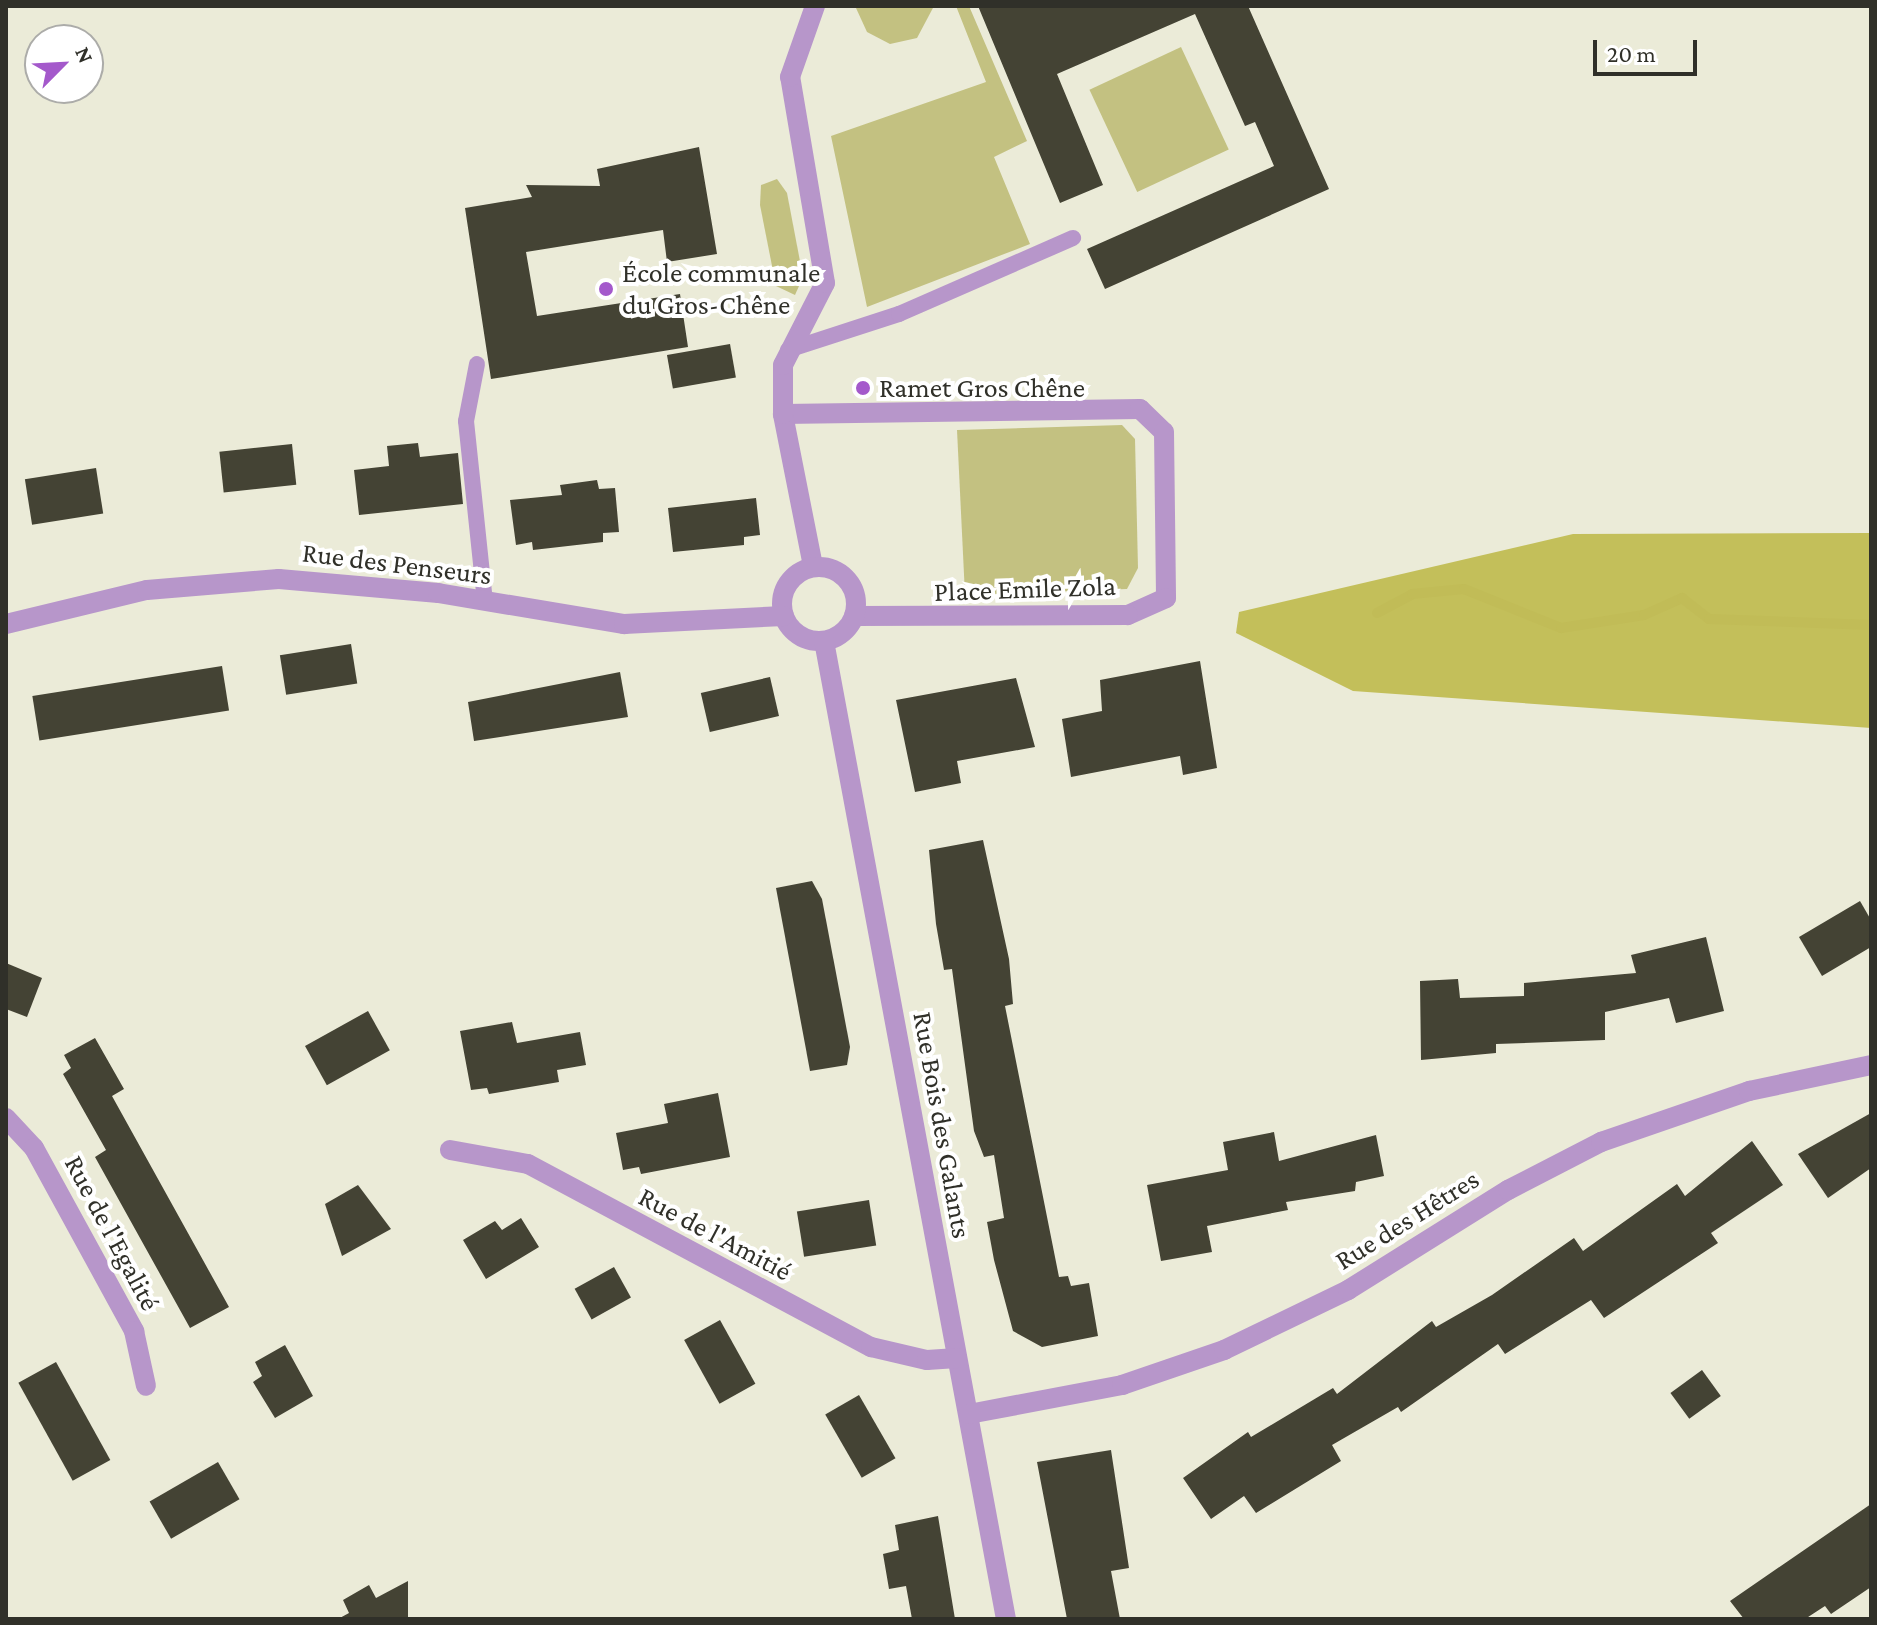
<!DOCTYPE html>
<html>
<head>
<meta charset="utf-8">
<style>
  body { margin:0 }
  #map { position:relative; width:1877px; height:1625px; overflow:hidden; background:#ebebd8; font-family:"Crimson Pro",serif }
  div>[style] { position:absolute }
  .green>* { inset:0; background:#c3c181; transform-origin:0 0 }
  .forest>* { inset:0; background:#c3bf5a }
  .stream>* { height:10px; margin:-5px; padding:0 5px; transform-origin:5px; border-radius:5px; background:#c1bc57 }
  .building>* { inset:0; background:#444334; transform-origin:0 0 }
  .service>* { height:16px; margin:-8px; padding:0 8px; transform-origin:8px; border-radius:8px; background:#b796ca }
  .minor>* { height:20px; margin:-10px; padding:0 10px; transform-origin:10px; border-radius:10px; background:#b796ca }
  .minor>.ring { margin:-10px; padding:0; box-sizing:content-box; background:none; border:20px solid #b796ca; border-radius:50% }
  .dots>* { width:22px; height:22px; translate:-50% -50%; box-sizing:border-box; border:4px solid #fff; border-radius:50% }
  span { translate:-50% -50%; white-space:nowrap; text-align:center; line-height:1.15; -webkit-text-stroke:8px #fff; paint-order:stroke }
  .poi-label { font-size:28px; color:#303029 }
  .left { translate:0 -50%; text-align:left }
  .street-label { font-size:28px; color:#303029 }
  .frame { position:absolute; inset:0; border:8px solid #303029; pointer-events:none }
  .north { position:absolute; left:24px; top:24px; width:80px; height:80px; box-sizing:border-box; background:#fff; border:2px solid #acaca9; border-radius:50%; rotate:66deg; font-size:22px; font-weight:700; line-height:32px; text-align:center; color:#303029 }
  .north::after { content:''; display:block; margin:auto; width:28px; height:36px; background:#a459cb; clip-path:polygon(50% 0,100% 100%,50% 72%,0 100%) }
  .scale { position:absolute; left:1593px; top:40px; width:104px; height:36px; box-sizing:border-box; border:4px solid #303029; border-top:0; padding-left:10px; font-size:24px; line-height:28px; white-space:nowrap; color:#303029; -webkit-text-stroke:6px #fff; paint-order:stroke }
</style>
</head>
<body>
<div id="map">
  <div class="green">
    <i style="clip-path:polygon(934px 6px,917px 38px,890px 44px,867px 32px,856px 8px)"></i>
    <i style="clip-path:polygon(956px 6px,969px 6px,1027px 141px,994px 157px,1030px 244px,867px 307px,831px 136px,986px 82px)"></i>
    <i style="left:1181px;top:47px;width:113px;height:101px;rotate:65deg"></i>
    <i style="clip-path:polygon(777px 179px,787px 193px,803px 277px,795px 295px,776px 286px,760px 205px,761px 185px)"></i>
    <i style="clip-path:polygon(1122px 425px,1135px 439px,1138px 568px,1127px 589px,965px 595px,957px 430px)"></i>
  </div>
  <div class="forest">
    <i style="clip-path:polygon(1871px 533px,1871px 728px,1353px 691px,1236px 633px,1239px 612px,1573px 534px)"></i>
  </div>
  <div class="stream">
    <i style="left:1377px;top:613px;width:40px;rotate:-28deg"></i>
    <i style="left:1412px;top:594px;width:52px;rotate:-5.5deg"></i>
    <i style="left:1464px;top:589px;width:105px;rotate:21.9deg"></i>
    <i style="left:1561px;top:628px;width:84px;rotate:-8.9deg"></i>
    <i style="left:1644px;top:615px;width:42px;rotate:-24.1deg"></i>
    <i style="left:1682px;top:598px;width:34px;rotate:38deg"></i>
    <i style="left:1709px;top:619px;width:162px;rotate:2.1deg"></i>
  </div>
  <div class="building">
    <i style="clip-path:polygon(978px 6px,1248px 6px,1329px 189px,1105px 289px,1087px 249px,1274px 166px,1255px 122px,1245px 126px,1195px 14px,1057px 74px,1103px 185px,1060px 203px)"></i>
    <i style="clip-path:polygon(699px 147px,717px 254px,667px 262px,663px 230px,526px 252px,537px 316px,680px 294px,688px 347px,491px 379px,465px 208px,532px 197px,526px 185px,600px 186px,597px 169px)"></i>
    <i style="left:730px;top:344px;width:34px;height:64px;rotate:80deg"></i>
    <i style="clip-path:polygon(418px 443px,420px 457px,458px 453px,463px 504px,359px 515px,354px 470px,389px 466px,387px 446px)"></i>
    <i style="left:292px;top:444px;width:41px;height:73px;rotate:84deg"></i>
    <i style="left:96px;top:468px;width:46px;height:72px;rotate:81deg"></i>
    <i style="clip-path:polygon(597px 480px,599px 489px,615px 488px,619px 532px,603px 533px,603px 542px,533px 550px,532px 542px,516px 545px,510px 500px,562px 495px,560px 485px)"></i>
    <i style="clip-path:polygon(756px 498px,760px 535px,744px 537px,744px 545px,673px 552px,668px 508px)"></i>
    <i style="left:351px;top:644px;width:40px;height:72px;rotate:81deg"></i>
    <i style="clip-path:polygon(1200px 661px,1217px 768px,1183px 775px,1180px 756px,1071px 777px,1062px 719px,1102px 711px,1100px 680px)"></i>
    <i style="left:222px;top:666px;width:45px;height:192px;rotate:81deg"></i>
    <i style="clip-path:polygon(620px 672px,628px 717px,474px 741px,468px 702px)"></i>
    <i style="left:770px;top:677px;width:40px;height:71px;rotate:77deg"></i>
    <i style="clip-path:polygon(1016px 678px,1035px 747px,957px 761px,961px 783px,915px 792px,896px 700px)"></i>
    <i style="clip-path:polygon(983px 840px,1009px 959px,1013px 1004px,1005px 1006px,1059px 1277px,1068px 1276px,1071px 1286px,1089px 1283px,1098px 1336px,1042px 1347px,1013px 1331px,994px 1260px,987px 1222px,1004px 1218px,994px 1155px,984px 1157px,974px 1131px,952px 969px,944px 970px,936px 924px,929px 850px)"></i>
    <i style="clip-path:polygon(812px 881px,822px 899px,850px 1047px,847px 1065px,810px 1071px,776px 888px)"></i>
    <i style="clip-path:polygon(1860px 901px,1871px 920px,1871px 947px,1822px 976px,1799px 937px)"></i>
    <i style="clip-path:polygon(1706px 937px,1724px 1011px,1676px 1023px,1669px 998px,1605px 1012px,1605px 1040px,1496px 1044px,1496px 1053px,1421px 1060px,1420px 981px,1458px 979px,1460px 998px,1524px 996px,1524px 983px,1636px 973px,1631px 955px)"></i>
    <i style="clip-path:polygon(6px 963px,42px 978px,27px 1017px,6px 1009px)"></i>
    <i style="left:368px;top:1011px;width:45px;height:72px;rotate:61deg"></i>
    <i style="clip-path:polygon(512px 1022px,517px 1043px,580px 1032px,586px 1065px,557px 1070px,559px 1082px,489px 1094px,487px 1088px,471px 1090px,460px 1031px)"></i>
    <i style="clip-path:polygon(95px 1038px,124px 1089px,112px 1096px,229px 1307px,190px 1328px,95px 1157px,106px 1150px,63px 1074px,71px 1068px,64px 1055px)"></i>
    <i style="clip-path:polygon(718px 1093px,730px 1157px,641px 1174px,639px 1167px,623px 1170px,616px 1133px,668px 1123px,664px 1104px)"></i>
    <i style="clip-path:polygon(1871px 1113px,1871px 1168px,1828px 1198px,1798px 1154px)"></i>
    <i style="clip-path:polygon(1274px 1132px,1279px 1161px,1376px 1135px,1384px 1176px,1356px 1182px,1355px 1191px,1286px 1202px,1288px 1210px,1207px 1226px,1212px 1252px,1161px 1261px,1147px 1185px,1228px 1170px,1223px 1142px)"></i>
    <i style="clip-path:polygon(1752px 1141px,1783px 1185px,1711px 1233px,1718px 1243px,1604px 1318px,1591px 1300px,1505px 1354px,1498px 1344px,1401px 1412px,1398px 1407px,1332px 1445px,1341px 1461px,1256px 1513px,1244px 1496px,1211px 1519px,1183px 1478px,1248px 1432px,1251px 1437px,1333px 1388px,1337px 1394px,1432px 1321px,1436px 1327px,1492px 1295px,1574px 1238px,1583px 1251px,1677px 1184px,1685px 1196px)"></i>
    <i style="clip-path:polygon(358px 1185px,391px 1229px,342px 1256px,325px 1204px)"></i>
    <i style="left:869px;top:1200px;width:46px;height:73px;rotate:81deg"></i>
    <i style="clip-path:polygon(521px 1218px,539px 1247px,486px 1279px,463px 1240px,495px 1221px,502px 1230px)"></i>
    <i style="left:614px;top:1267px;width:35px;height:45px;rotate:61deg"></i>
    <i style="left:720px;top:1320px;width:73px;height:41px;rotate:61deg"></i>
    <i style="clip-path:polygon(285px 1345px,313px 1396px,275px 1418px,253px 1382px,262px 1376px,255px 1362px)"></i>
    <i style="left:56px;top:1362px;width:112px;height:43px;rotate:61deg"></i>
    <i style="left:1702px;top:1370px;width:32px;height:39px;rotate:54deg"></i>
    <i style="left:859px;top:1395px;width:73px;height:39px;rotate:60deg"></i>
    <i style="clip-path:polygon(1111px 1450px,1129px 1568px,1111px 1571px,1120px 1619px,1067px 1619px,1037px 1462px)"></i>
    <i style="left:218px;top:1462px;width:43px;height:79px;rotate:60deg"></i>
    <i style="clip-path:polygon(1871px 1504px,1871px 1587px,1831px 1614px,1825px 1606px,1805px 1619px,1744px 1619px,1730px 1601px)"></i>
    <i style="clip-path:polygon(938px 1516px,955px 1619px,912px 1619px,906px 1586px,889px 1589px,883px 1554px,899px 1550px,895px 1525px)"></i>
    <i style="clip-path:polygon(408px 1581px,408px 1619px,338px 1619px,349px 1613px,343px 1600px,369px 1585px,376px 1598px)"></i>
  </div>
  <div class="service">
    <i style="left:788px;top:350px;width:117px;rotate:-18deg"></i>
    <i style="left:899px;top:314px;width:190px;rotate:-23.6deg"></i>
    <i style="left:477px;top:364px;width:58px;rotate:100.9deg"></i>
    <i style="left:466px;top:421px;width:182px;rotate:84deg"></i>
  </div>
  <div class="minor">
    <i style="left:783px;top:414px;width:357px;rotate:-0.8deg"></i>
    <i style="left:1140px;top:409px;width:33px;rotate:44deg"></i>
    <i style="left:1164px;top:432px;width:166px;rotate:89.3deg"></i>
    <i style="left:1166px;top:598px;width:42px;rotate:155.9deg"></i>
    <i style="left:1128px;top:615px;width:274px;rotate:179.8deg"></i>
    <i style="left:813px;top:566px;width:155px;rotate:-101.2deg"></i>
    <i style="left:783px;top:414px;width:49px;rotate:-90deg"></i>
    <i style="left:783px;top:365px;width:92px;rotate:-62.9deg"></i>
    <i style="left:825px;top:283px;width:209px;rotate:-99.6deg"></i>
    <i style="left:790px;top:77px;width:75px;rotate:-70.6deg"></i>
    <i class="ring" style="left:782px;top:567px;width:54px;height:54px"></i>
    <i style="left:6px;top:624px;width:145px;rotate:-13.6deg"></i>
    <i style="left:147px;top:590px;width:132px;rotate:-4.8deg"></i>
    <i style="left:279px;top:579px;width:160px;rotate:5deg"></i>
    <i style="left:438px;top:593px;width:189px;rotate:9.5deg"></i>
    <i style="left:624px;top:624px;width:160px;rotate:-2.9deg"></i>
    <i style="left:824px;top:641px;width:995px;rotate:79.46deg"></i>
    <i style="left:6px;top:1118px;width:41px;rotate:47deg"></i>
    <i style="left:34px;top:1148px;width:209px;rotate:61.3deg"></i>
    <i style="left:134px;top:1331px;width:56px;rotate:77.7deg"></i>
    <i style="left:450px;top:1150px;width:79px;rotate:10.2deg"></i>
    <i style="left:528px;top:1164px;width:389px;rotate:28.1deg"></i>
    <i style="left:871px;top:1347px;width:57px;rotate:13.1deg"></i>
    <i style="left:927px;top:1360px;width:30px;rotate:-4deg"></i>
    <i style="left:969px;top:1414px;width:156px;rotate:-10.7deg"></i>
    <i style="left:1122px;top:1385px;width:108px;rotate:-18.9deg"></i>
    <i style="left:1224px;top:1350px;width:138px;rotate:-25.8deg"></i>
    <i style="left:1348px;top:1290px;width:189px;rotate:-32deg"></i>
    <i style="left:1508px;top:1190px;width:105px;rotate:-27.3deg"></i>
    <i style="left:1601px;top:1142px;width:157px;rotate:-19deg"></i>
    <i style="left:1749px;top:1091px;width:125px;rotate:-12deg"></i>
  </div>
  <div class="dots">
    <i style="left:606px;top:289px;background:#a459cb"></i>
    <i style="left:863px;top:388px;background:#a459cb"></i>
  </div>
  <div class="poi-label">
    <span class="left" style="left:622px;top:289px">École communale<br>du Gros-Chêne</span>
    <span class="left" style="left:879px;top:388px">Ramet Gros Chêne</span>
  </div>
  <div class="street-label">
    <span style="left:397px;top:564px;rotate:7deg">Rue des Penseurs</span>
    <span style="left:1025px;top:589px;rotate:-2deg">Place Emile Zola</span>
    <span style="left:942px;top:1125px;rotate:80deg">Rue Bois des Galants</span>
    <span style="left:1407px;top:1220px;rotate:-32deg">Rue des Hêtres</span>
    <span style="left:112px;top:1233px;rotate:62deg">Rue de l'Egalité</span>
    <span style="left:715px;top:1234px;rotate:28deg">Rue de l'Amitié</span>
  </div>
  <div class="frame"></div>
  <div class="north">N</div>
  <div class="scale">20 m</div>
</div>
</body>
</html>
